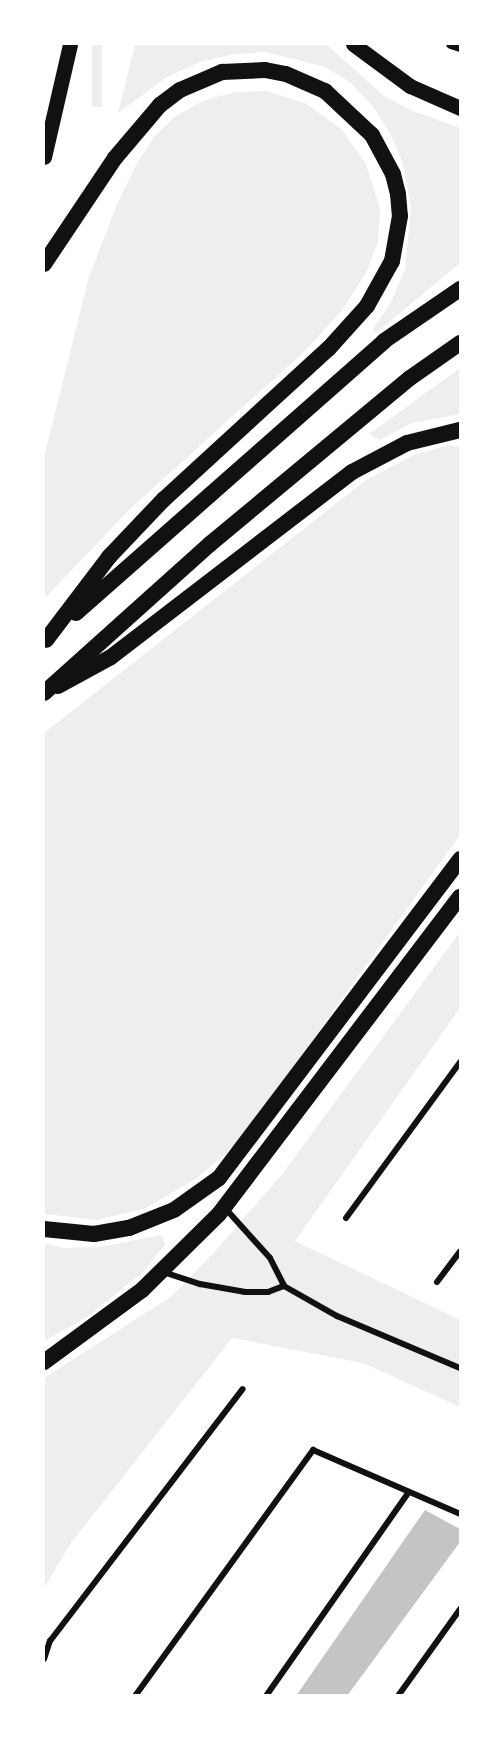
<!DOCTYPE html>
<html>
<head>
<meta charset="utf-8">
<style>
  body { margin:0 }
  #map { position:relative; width:504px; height:1739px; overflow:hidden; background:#fff; font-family:Mulish,sans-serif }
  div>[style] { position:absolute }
  .green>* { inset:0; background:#eee; transform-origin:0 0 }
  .building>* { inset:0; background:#c4c4c4 }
  .minor>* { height:6px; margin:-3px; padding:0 3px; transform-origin:3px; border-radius:3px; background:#111 }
  .tertiary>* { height:10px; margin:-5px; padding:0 5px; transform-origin:5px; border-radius:5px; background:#111 }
  .primary>* { height:15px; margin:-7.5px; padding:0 7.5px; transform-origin:7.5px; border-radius:7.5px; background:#111 }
  .trunk>* { height:16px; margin:-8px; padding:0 8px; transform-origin:8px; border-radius:8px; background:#111 }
  span { translate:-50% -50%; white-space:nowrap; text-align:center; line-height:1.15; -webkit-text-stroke:6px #fff; paint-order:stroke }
  .frame { position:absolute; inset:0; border:45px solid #fff; pointer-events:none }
</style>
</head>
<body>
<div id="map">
  <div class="green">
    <i style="left:92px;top:44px;width:10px;height:63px"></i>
    <i style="clip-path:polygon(135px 44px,326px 44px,384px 96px,413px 111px,460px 128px,460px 263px,376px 333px,373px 329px,390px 304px,405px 269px,411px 208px,403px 164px,390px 133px,372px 105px,351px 83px,325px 67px,266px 52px,234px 54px,200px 62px,167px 77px,118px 113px)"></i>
    <i style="clip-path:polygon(267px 91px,307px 104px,341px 129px,366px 164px,380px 208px,378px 242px,366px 273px,343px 309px,307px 349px,131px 508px,44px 599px,44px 457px,88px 280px,115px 209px,136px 165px,154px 137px,176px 116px,203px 101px,235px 92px)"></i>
    <i style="clip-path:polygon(460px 368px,460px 414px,412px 423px,379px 440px,369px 434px)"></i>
    <i style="clip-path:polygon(446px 446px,460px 446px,460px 835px,250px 1127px,228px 1152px,197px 1178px,146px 1208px,97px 1220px,44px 1214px,44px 733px,366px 480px,416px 454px)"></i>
    <i style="clip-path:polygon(460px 932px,460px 1008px,295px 1241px,460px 1320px,460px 1407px,363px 1363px,232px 1338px,71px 1543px,44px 1588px,44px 1378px,172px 1296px,218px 1248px,283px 1173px)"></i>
    <i style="clip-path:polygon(162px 1235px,165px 1245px,143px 1272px,86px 1318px,44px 1341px,44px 1243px,63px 1248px,99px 1247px)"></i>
  </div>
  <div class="building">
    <i style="clip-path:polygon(425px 1510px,460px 1529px,460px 1542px,347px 1696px,296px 1696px)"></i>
  </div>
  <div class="minor">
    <i style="left:225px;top:1208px;width:67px;rotate:48deg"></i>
    <i style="left:270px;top:1258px;width:31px;rotate:63deg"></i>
    <i style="left:284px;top:1286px;width:61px;rotate:29.5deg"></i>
    <i style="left:337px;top:1316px;width:134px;rotate:22.9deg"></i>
    <i style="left:346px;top:1218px;width:193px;rotate:-53.8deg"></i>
    <i style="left:163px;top:1272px;width:39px;rotate:18deg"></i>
    <i style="left:200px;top:1284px;width:46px;rotate:10.1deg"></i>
    <i style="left:245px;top:1292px;width:23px"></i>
    <i style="left:268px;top:1292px;width:17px;rotate:-21deg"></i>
    <i style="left:437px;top:1282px;width:38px;rotate:-53deg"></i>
    <i style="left:44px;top:1659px;width:19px;rotate:-72deg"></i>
    <i style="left:50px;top:1641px;width:317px;rotate:-52.6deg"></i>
    <i style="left:135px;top:1696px;width:304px;rotate:-54.1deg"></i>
    <i style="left:313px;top:1450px;width:160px;rotate:23.5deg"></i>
    <i style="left:266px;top:1696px;width:249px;rotate:-55deg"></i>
    <i style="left:398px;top:1696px;width:107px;rotate:-54.5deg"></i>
  </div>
  <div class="tertiary">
    <i style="left:451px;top:44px;width:9px;rotate:18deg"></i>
  </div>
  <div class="primary">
    <i style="left:353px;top:44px;width:71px;rotate:36.4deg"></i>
    <i style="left:410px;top:86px;width:55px;rotate:23.7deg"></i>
    <i style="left:44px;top:157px;width:116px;rotate:-77deg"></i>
  </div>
  <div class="trunk">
    <i style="left:44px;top:264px;width:128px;rotate:-56.2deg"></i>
    <i style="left:115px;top:158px;width:70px;rotate:-49.7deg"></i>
    <i style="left:160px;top:105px;width:25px;rotate:-37deg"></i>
    <i style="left:180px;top:90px;width:46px;rotate:-23.2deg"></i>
    <i style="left:222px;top:72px;width:43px;rotate:-2.7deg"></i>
    <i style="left:265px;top:70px;width:21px;rotate:11deg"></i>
    <i style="left:286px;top:74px;width:43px;rotate:23.6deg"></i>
    <i style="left:325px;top:91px;width:64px;rotate:43.1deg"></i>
    <i style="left:372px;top:135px;width:44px;rotate:61.7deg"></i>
    <i style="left:393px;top:174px;width:21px;rotate:76deg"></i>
    <i style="left:398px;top:194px;width:22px;rotate:85deg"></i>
    <i style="left:400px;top:216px;width:46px;rotate:100.1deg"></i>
    <i style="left:392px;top:261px;width:51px;rotate:119.1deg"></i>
    <i style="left:367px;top:306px;width:57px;rotate:132.1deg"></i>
    <i style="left:329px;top:348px;width:224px;rotate:137.5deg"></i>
    <i style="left:164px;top:499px;width:80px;rotate:133.5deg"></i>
    <i style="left:109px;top:557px;width:104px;rotate:127.2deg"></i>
    <i style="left:76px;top:613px;width:411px;rotate:-41.4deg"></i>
    <i style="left:384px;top:341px;width:92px;rotate:-34.4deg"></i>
    <i style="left:58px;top:686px;width:60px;rotate:-28.7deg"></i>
    <i style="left:111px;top:657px;width:304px;rotate:-37.5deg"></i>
    <i style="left:352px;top:472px;width:62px;rotate:-27.8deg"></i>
    <i style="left:407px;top:443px;width:55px;rotate:-13.8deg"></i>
    <i style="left:44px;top:693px;width:223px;rotate:-41.9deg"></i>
    <i style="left:210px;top:544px;width:260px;rotate:-39.7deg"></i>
    <i style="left:410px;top:378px;width:61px;rotate:-35deg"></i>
    <i style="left:44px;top:1229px;width:50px;rotate:5.7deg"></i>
    <i style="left:94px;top:1234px;width:36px;rotate:-10deg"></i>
    <i style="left:129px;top:1228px;width:48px;rotate:-21.8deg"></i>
    <i style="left:174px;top:1210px;width:55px;rotate:-35.4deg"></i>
    <i style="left:219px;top:1178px;width:400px;rotate:-52.9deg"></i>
    <i style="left:44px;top:1362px;width:122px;rotate:-36.3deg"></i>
    <i style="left:142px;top:1290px;width:108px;rotate:-44.6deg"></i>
    <i style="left:219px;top:1214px;width:398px;rotate:-52.8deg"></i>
  </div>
  <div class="frame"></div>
</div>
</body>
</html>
